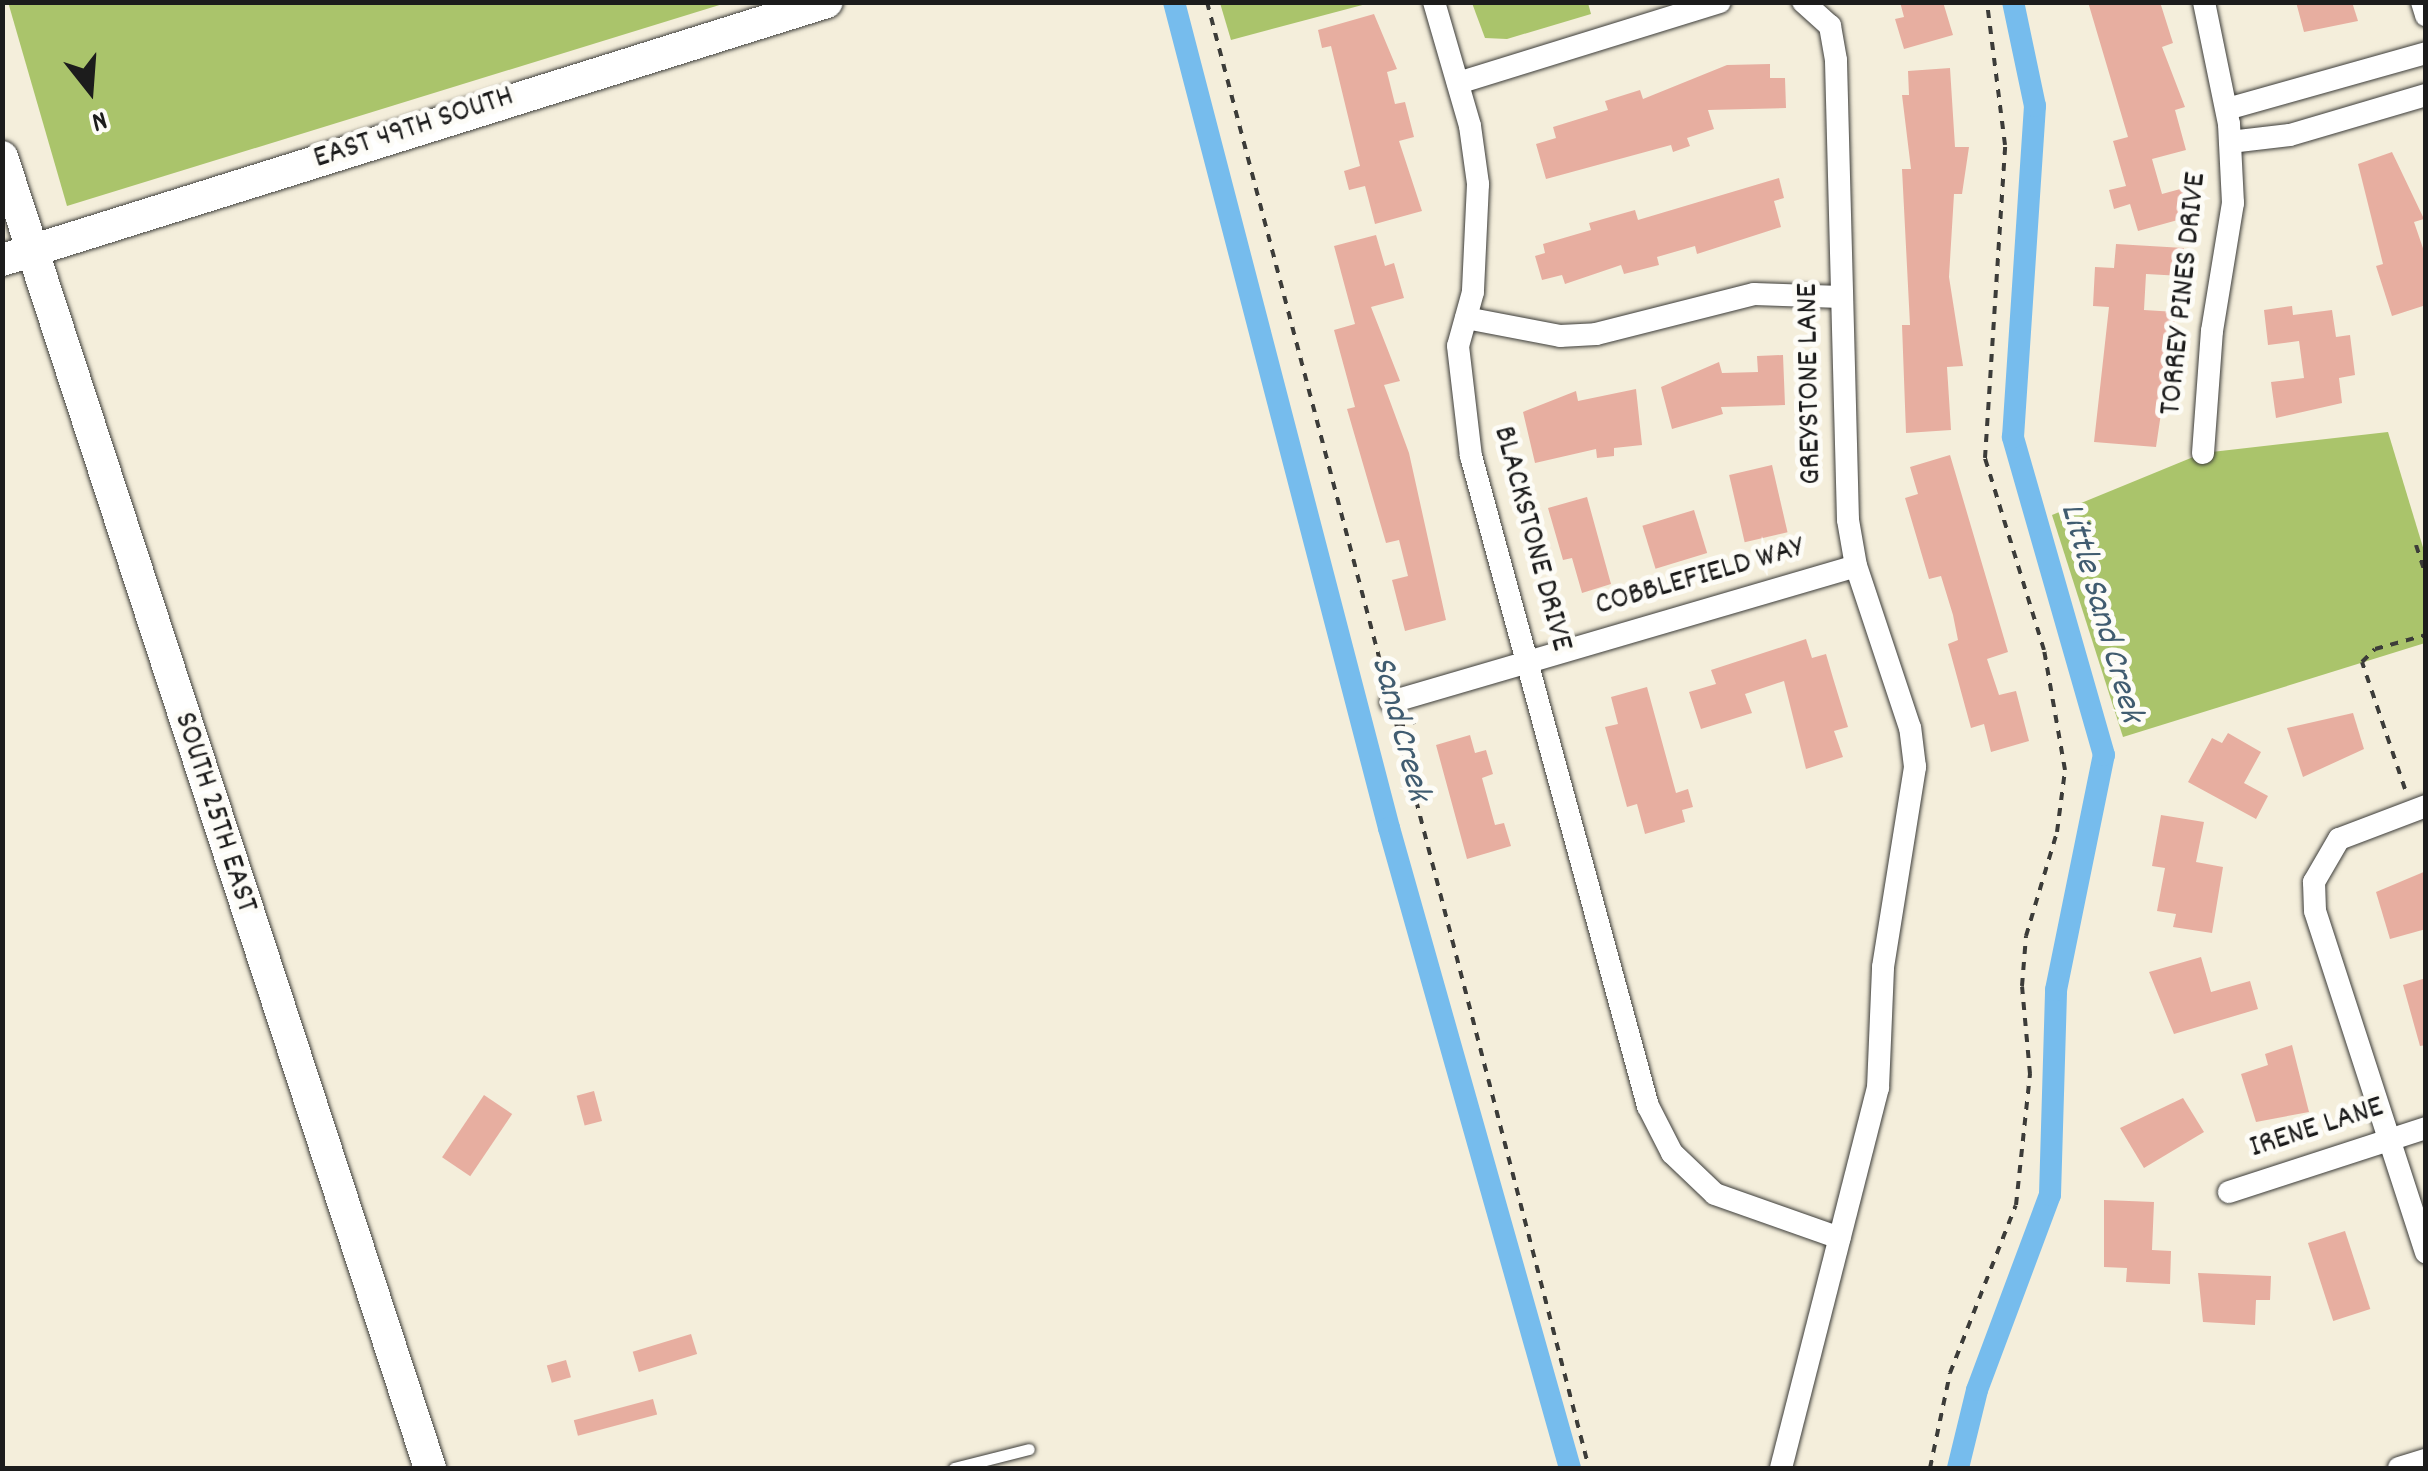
<!DOCTYPE html>
<html>
<head>
<meta charset="utf-8">
<style>
  body { margin:0 }
  #map { position:relative; width:2428px; height:1471px; overflow:hidden; background:#f4eedb; font-family:Dekko,sans-serif }
  div>[style] { position:absolute }
  .green>* { inset:0; background:#aac46b }
  .canal>* { height:22px; margin:-11px; padding:0 11px; transform-origin:11px; border-radius:11px; background:#76bced }
  .building>* { inset:0; background:#e7aea0; transform-origin:0 0 }
  .path>* { height:4px; margin-top:-2px; transform-origin:0; background:repeating-linear-gradient(90deg,#3c3c39 0 8px,transparent 0 16px) }
  .roads { filter:drop-shadow(0 0 2px #3c3c39) drop-shadow(0 0 2px #3c3c39) }
  .lane>* { height:11px; margin:-5.5px; padding:0 5.5px; transform-origin:5.5px; border-radius:5.5px; background:#fff }
  .street>* { height:22px; margin:-11px; padding:0 11px; transform-origin:11px; border-radius:11px; background:#fff }
  .secondary>* { height:32px; margin:-16px; padding:0 16px; transform-origin:16px; border-radius:16px; background:#fff }
  span { translate:-50% -50%; white-space:nowrap; text-align:center; line-height:1.15; -webkit-text-stroke:10px #fdfcf7; paint-order:stroke }
  .street-label { font-size:32px; color:#1c1c1c }
  .water-label { font-size:35px; color:#405c70; font-style:italic }
  .frame { position:absolute; inset:0; border:5px solid #1c1c1c; pointer-events:none }
  .north { position:absolute; left:40px; top:40px; width:100px; height:100px; -webkit-text-stroke:8px #fdfcf7; paint-order:stroke; rotate:163deg; font-size:28px; font-weight:700; line-height:40px; text-align:center; color:#1c1c1c }
  .north::after { content:''; display:block; margin:auto; width:35px; height:45px; background:#1c1c1c; clip-path:polygon(50% 0,100% 100%,50% 72%,0 100%) }
</style>
</head>
<body>
<div id="map">
  <div class="green">
    <i style="clip-path:polygon(8px 2px,726px 2px,726px 3px,67px 206px)"></i>
    <i style="clip-path:polygon(1220px 3px,1220px 2px,1370px 3px,1231px 40px)"></i>
    <i style="clip-path:polygon(1472px 3px,1588px 3px,1591px 14px,1507px 39px,1485px 38px)"></i>
    <i style="clip-path:polygon(2388px 432px,2425px 554px,2425px 643px,2123px 737px,2052px 515px,2203px 453px)"></i>
  </div>
  <div class="canal">
    <i style="left:1174px;top:2px;width:854px;rotate:75.41deg"></i>
    <i style="left:1389px;top:828px;width:665px;rotate:74.21deg"></i>
    <i style="left:1958px;top:1468px;width:80px;rotate:-76.3deg"></i>
    <i style="left:1977px;top:1390px;width:208px;rotate:-69.5deg"></i>
    <i style="left:2050px;top:1195px;width:205px;rotate:-88.3deg"></i>
    <i style="left:2056px;top:990px;width:240px;rotate:-78.5deg"></i>
    <i style="left:2104px;top:755px;width:331px;rotate:-106deg"></i>
    <i style="left:2013px;top:437px;width:332px;rotate:-86.2deg"></i>
    <i style="left:2035px;top:106px;width:106px;rotate:-101.9deg"></i>
  </div>
  <div class="building">
    <i style="clip-path:polygon(1900px 2px,1943px 2px,1953px 35px,1904px 49px,1895px 19px,1904px 17px)"></i>
    <i style="clip-path:polygon(2088px 2px,2160px 2px,2173px 43px,2162px 47px,2185px 107px,2175px 110px,2186px 150px,2152px 159px,2162px 194px,2195px 185px,2203px 213px,2138px 231px,2130px 204px,2114px 209px,2109px 190px,2126px 186px,2113px 141px,2128px 137px)"></i>
    <i style="clip-path:polygon(2296px 2px,2352px 2px,2358px 21px,2304px 32px)"></i>
    <i style="clip-path:polygon(1374px 14px,1397px 69px,1387px 72px,1395px 104px,1405px 102px,1414px 137px,1399px 141px,1422px 211px,1375px 224px,1365px 186px,1349px 190px,1344px 171px,1360px 166px,1331px 46px,1322px 48px,1318px 30px)"></i>
    <i style="clip-path:polygon(1770px 64px,1770px 78px,1785px 78px,1786px 108px,1708px 110px,1714px 129px,1687px 138px,1690px 146px,1673px 152px,1671px 145px,1546px 179px,1536px 144px,1556px 138px,1553px 127px,1608px 110px,1605px 101px,1640px 90px,1643px 99px,1727px 65px)"></i>
    <i style="clip-path:polygon(1950px 68px,1955px 147px,1969px 147px,1962px 194px,1954px 194px,1949px 277px,1963px 366px,1947px 367px,1951px 430px,1906px 433px,1902px 325px,1910px 325px,1902px 169px,1911px 169px,1902px 95px,1909px 95px,1908px 71px)"></i>
    <i style="clip-path:polygon(2392px 152px,2424px 219px,2414px 222px,2426px 257px,2426px 305px,2392px 316px,2376px 266px,2383px 264px,2358px 164px)"></i>
    <i style="clip-path:polygon(1779px 178px,1784px 198px,1774px 201px,1781px 227px,1697px 254px,1695px 246px,1657px 257px,1659px 265px,1624px 274px,1621px 265px,1565px 284px,1562px 275px,1542px 280px,1535px 256px,1545px 253px,1543px 244px,1591px 230px,1589px 223px,1635px 210px,1638px 220px)"></i>
    <i style="clip-path:polygon(1376px 235px,1385px 266px,1394px 263px,1404px 298px,1371px 307px,1400px 381px,1384px 385px,1409px 453px,1446px 620px,1405px 631px,1392px 580px,1408px 576px,1399px 540px,1386px 543px,1347px 409px,1355px 407px,1334px 330px,1355px 324px,1334px 246px)"></i>
    <i style="clip-path:polygon(2116px 244px,2184px 248px,2182px 276px,2146px 274px,2144px 310px,2176px 312px,2156px 447px,2094px 442px,2109px 307px,2093px 306px,2095px 267px,2114px 268px)"></i>
    <i style="clip-path:polygon(2292px 306px,2293px 315px,2332px 310px,2336px 337px,2350px 335px,2355px 375px,2339px 378px,2342px 403px,2276px 418px,2271px 382px,2304px 378px,2299px 341px,2268px 345px,2264px 310px)"></i>
    <i style="clip-path:polygon(1783px 355px,1785px 405px,1721px 407px,1723px 414px,1672px 429px,1661px 387px,1719px 362px,1722px 373px,1758px 372px,1757px 356px)"></i>
    <i style="clip-path:polygon(1636px 389px,1642px 445px,1614px 448px,1614px 456px,1597px 458px,1596px 449px,1535px 463px,1523px 412px,1576px 391px,1578px 401px)"></i>
    <i style="clip-path:polygon(1950px 455px,2008px 652px,1987px 659px,1999px 695px,2016px 691px,2029px 741px,1991px 752px,1984px 724px,1971px 728px,1948px 644px,1958px 640px,1953px 615px,1941px 576px,1929px 579px,1905px 498px,1918px 494px,1910px 467px)"></i>
    <i style="left:1772px;top:465px;width:69px;height:44px;rotate:77deg"></i>
    <i style="clip-path:polygon(1587px 497px,1611px 584px,1582px 593px,1572px 558px,1563px 560px,1548px 508px)"></i>
    <i style="left:1694px;top:510px;width:45px;height:54px;rotate:73deg"></i>
    <i style="clip-path:polygon(1806px 639px,1812px 658px,1826px 654px,1833px 678px,1848px 727px,1834px 731px,1843px 757px,1806px 769px,1784px 681px,1745px 694px,1752px 713px,1701px 729px,1689px 692px,1716px 684px,1711px 670px)"></i>
    <i style="clip-path:polygon(1647px 687px,1676px 793px,1688px 789px,1693px 807px,1682px 810px,1685px 822px,1645px 834px,1637px 804px,1627px 807px,1605px 727px,1618px 724px,1611px 697px)"></i>
    <i style="clip-path:polygon(2353px 713px,2364px 749px,2303px 777px,2287px 728px)"></i>
    <i style="clip-path:polygon(2228px 733px,2261px 752px,2244px 783px,2268px 796px,2256px 819px,2188px 782px,2212px 738px,2222px 743px)"></i>
    <i style="clip-path:polygon(1470px 735px,1475px 753px,1486px 750px,1493px 774px,1482px 778px,1495px 825px,1504px 823px,1511px 846px,1467px 859px,1436px 745px)"></i>
    <i style="clip-path:polygon(2161px 815px,2204px 822px,2196px 862px,2223px 867px,2212px 933px,2173px 927px,2176px 914px,2157px 911px,2165px 868px,2152px 866px)"></i>
    <i style="clip-path:polygon(2426px 871px,2426px 929px,2390px 939px,2376px 892px)"></i>
    <i style="clip-path:polygon(2201px 957px,2211px 992px,2250px 981px,2258px 1009px,2174px 1034px,2149px 972px)"></i>
    <i style="clip-path:polygon(2426px 978px,2426px 1045px,2420px 1046px,2403px 985px)"></i>
    <i style="clip-path:polygon(2292px 1045px,2309px 1112px,2256px 1122px,2241px 1074px,2268px 1065px,2265px 1054px)"></i>
    <i style="left:594px;top:1091px;width:31px;height:18px;rotate:75deg"></i>
    <i style="left:484px;top:1095px;width:34px;height:75px;rotate:34deg"></i>
    <i style="clip-path:polygon(2183px 1098px,2204px 1132px,2144px 1168px,2120px 1128px)"></i>
    <i style="clip-path:polygon(2104px 1200px,2154px 1202px,2152px 1250px,2171px 1251px,2170px 1284px,2126px 1282px,2127px 1268px,2104px 1267px)"></i>
    <i style="left:2345px;top:1231px;width:82px;height:39px;rotate:72deg"></i>
    <i style="clip-path:polygon(2198px 1273px,2271px 1276px,2270px 1300px,2256px 1300px,2255px 1325px,2203px 1322px)"></i>
    <i style="left:691px;top:1334px;width:21px;height:61px;rotate:73deg"></i>
    <i style="left:566px;top:1360px;width:18px;height:20px;rotate:74deg"></i>
    <i style="left:653px;top:1399px;width:16px;height:82px;rotate:75deg"></i>
  </div>
  <div class="path">
    <i style="left:1207px;top:2px;width:701px;rotate:75.29deg"></i>
    <i style="left:2416px;top:545px;width:32px;rotate:72deg"></i>
    <i style="left:1383px;top:673px;width:13px;rotate:-13deg"></i>
    <i style="left:1396px;top:723px;width:770px;rotate:75.48deg"></i>
    <i style="left:1397px;top:727px;width:19px;rotate:-16deg"></i>
    <i style="left:2405px;top:789px;width:134px;rotate:-108.7deg"></i>
    <i style="left:2362px;top:662px;width:18px;rotate:-45deg"></i>
    <i style="left:2375px;top:649px;width:53px;rotate:-15.4deg"></i>
    <i style="left:1930px;top:1468px;width:97px;rotate:-78.1deg"></i>
    <i style="left:1950px;top:1373px;width:180px;rotate:-68.6deg"></i>
    <i style="left:2016px;top:1205px;width:132px;rotate:-83.9deg"></i>
    <i style="left:2030px;top:1074px;width:88px;rotate:-95.2deg"></i>
    <i style="left:2022px;top:986px;width:50px;rotate:-85.4deg"></i>
    <i style="left:2026px;top:936px;width:109px;rotate:-73.4deg"></i>
    <i style="left:2057px;top:832px;width:63px;rotate:-82.6deg"></i>
    <i style="left:2065px;top:770px;width:122px;rotate:-99.9deg"></i>
    <i style="left:2044px;top:650px;width:201px;rotate:-107.1deg"></i>
    <i style="left:1985px;top:458px;width:314px;rotate:-86.3deg"></i>
    <i style="left:2005px;top:145px;width:144px;rotate:-97.2deg"></i>
  </div>
  <div class="roads">
    <div class="lane">
      <i style="left:954px;top:1468px;width:77px;rotate:-14.2deg"></i>
    </div>
    <div class="street">
      <i style="left:1434px;top:2px;width:129px;rotate:73.8deg"></i>
      <i style="left:1470px;top:126px;width:59px;rotate:82.1deg"></i>
      <i style="left:1478px;top:184px;width:108px;rotate:92.7deg"></i>
      <i style="left:1473px;top:292px;width:56px;rotate:105.5deg"></i>
      <i style="left:1458px;top:346px;width:111px;rotate:83.3deg"></i>
      <i style="left:1471px;top:456px;width:674px;rotate:74.77deg"></i>
      <i style="left:1648px;top:1106px;width:53px;rotate:62.9deg"></i>
      <i style="left:1672px;top:1153px;width:59px;rotate:43.6deg"></i>
      <i style="left:1715px;top:1194px;width:132px;rotate:19.5deg"></i>
      <i style="left:2422px;top:2px;width:14px;rotate:73deg"></i>
      <i style="left:1458px;top:83px;width:274px;rotate:-17.2deg"></i>
      <i style="left:2227px;top:109px;width:207px;rotate:-15.7deg"></i>
      <i style="left:2230px;top:142px;width:60px;rotate:-6.7deg"></i>
      <i style="left:2290px;top:135px;width:142px;rotate:-16.4deg"></i>
      <i style="left:1466px;top:318px;width:96px;rotate:10.8deg"></i>
      <i style="left:1560px;top:336px;width:36px;rotate:-3deg"></i>
      <i style="left:1596px;top:334px;width:163px;rotate:-14.2deg"></i>
      <i style="left:1754px;top:294px;width:87px;rotate:2deg"></i>
      <i style="left:2203px;top:453px;width:122px;rotate:-85.8deg"></i>
      <i style="left:2212px;top:331px;width:130px;rotate:-80.7deg"></i>
      <i style="left:2233px;top:203px;width:79px;rotate:-92.9deg"></i>
      <i style="left:2229px;top:124px;width:125px;rotate:-101.6deg"></i>
      <i style="left:1391px;top:702px;width:484px;rotate:-16.3deg"></i>
      <i style="left:2426px;top:806px;width:93px;rotate:159.2deg"></i>
      <i style="left:2339px;top:839px;width:50px;rotate:120.2deg"></i>
      <i style="left:2314px;top:882px;width:29px;rotate:88deg"></i>
      <i style="left:2315px;top:911px;width:359px;rotate:72deg"></i>
      <i style="left:2229px;top:1192px;width:207px;rotate:-18deg"></i>
      <i style="left:1781px;top:1468px;width:392px;rotate:-75.7deg"></i>
      <i style="left:1878px;top:1088px;width:121px;rotate:-87.6deg"></i>
      <i style="left:1883px;top:967px;width:203px;rotate:-80.9deg"></i>
      <i style="left:1915px;top:767px;width:39px;rotate:-97deg"></i>
      <i style="left:1910px;top:728px;width:171px;rotate:-108.4deg"></i>
      <i style="left:1856px;top:566px;width:47px;rotate:-99.9deg"></i>
      <i style="left:1848px;top:520px;width:460px;rotate:-91.5deg"></i>
      <i style="left:1836px;top:60px;width:35px;rotate:-100deg"></i>
      <i style="left:1830px;top:26px;width:36px;rotate:-138deg"></i>
      <i style="left:2399px;top:1468px;width:28px;rotate:-17deg"></i>
    </div>
    <div class="secondary">
      <i style="left:2px;top:157px;width:1379px;rotate:71.92deg"></i>
      <i style="left:2px;top:260px;width:864px;rotate:-17.37deg"></i>
    </div>
  </div>
  <div class="street-label">
    <span style="left:414px;top:129px;rotate:-18deg">EAST 49TH SOUTH</span>
    <span style="left:2185px;top:294px;rotate:-84deg">TORREY PINES DRIVE</span>
    <span style="left:1811px;top:384px;rotate:-91deg">GREYSTONE LANE</span>
    <span style="left:1531px;top:539px;rotate:75deg">BLACKSTONE DRIVE</span>
    <span style="left:1700px;top:578px;rotate:-16deg">COBBLEFIELD WAY</span>
    <span style="left:214px;top:813px;rotate:72deg">SOUTH 25TH EAST</span>
    <span style="left:2317px;top:1129px;rotate:-18deg">IRENE LANE</span>
  </div>
  <div class="water-label">
    <span style="left:2100px;top:613px;rotate:74deg">Little Sand Creek</span>
    <span style="left:1399px;top:729px;rotate:75deg">Sand Creek</span>
  </div>
  <div class="frame"></div>
  <div class="north">N</div>
</div>
</body>
</html>
